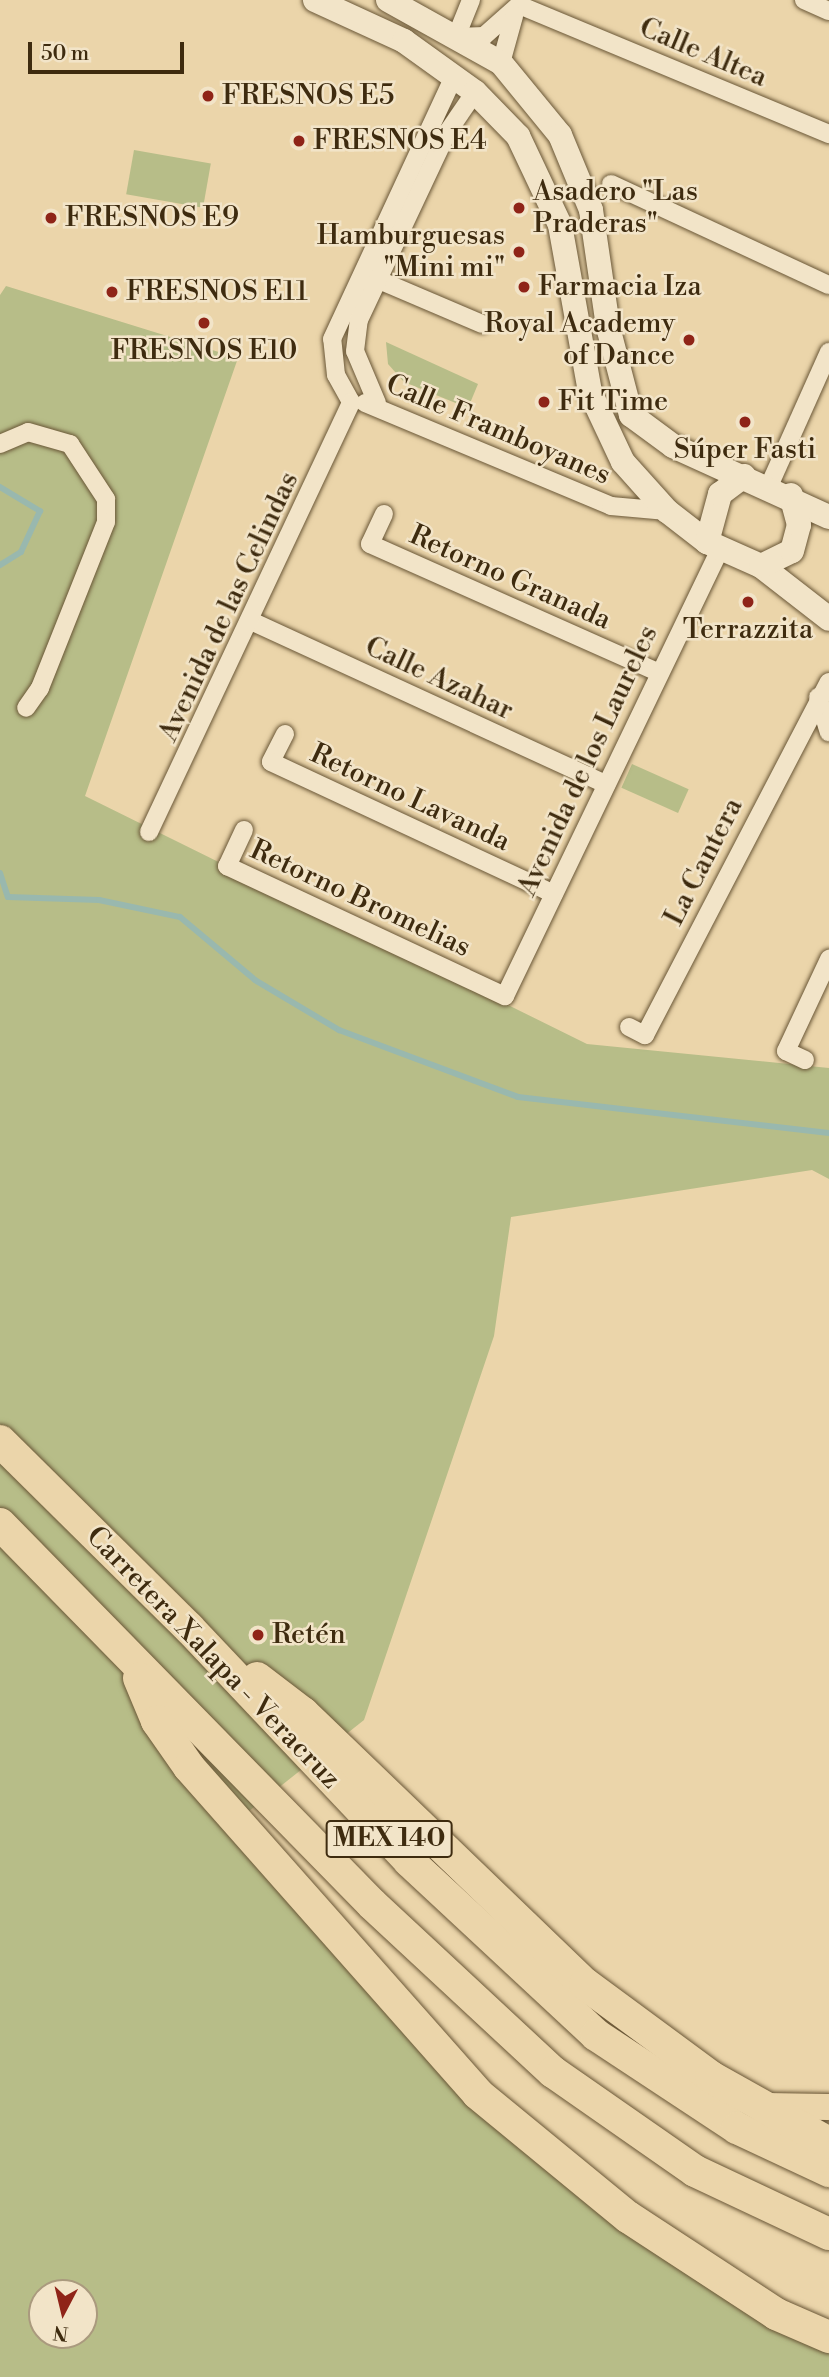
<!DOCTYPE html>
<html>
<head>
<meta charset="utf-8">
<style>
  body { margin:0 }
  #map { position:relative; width:829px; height:2377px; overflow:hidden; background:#ebd5aa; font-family:"Libre Bodoni",serif }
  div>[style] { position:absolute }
  .green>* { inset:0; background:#b7bd88; transform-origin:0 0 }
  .stream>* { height:6px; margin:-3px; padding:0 3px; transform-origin:3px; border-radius:3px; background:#99b8ae }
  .roads { filter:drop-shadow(0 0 2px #695636) drop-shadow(0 0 2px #695636) }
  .street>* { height:18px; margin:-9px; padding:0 9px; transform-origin:9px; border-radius:9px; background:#f2e4c8 }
  .secondary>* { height:24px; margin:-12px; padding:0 12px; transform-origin:12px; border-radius:12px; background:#f2e4c8 }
  .primary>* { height:26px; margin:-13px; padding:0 13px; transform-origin:13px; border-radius:13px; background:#ebd5aa }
  .highway>* { height:32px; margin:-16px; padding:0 16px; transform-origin:16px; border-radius:16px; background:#ebd5aa }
  .dots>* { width:19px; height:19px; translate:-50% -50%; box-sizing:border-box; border:4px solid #f2e4c8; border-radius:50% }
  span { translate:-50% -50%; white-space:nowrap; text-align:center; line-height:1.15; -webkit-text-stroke:5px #f2e4c8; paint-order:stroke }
  .shield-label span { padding:2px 5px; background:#f2e4c8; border:2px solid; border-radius:5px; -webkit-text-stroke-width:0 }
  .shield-label { font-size:26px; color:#3e2b0f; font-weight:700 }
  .street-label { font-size:28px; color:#3e2b0f }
  .poi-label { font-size:28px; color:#3e2b0f }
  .left { translate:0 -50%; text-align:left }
  .right { translate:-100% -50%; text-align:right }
  .north { position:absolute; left:28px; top:2279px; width:70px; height:70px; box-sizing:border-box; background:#f2e4c8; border:2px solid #aa9a7e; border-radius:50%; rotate:187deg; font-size:19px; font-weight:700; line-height:28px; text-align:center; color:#3e2b0f }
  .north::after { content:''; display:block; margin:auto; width:24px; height:32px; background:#8f2418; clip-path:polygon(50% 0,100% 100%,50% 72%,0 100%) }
  .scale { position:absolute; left:28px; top:42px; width:156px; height:32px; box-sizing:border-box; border:4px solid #3e2b0f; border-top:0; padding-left:9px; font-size:21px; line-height:24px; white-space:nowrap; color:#3e2b0f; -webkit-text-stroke:5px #f2e4c8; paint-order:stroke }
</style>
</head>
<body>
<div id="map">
  <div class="green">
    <i style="left:134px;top:150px;width:78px;height:45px;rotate:10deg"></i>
    <i style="clip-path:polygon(evenodd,6px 286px,238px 358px,85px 796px,587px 1044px,829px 1068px,829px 1179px,812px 1170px,511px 1217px,494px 1336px,364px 1720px,234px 1823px,461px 2072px,768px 2307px,829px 2329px,829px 2377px,0 2377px,0 295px,6px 286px,42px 2293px,84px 2293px,84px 2335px,42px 2335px,42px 2293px)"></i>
    <i style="clip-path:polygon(386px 342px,478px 384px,468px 408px,404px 382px,388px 364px)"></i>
    <i style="left:632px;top:764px;width:62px;height:26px;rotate:24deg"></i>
  </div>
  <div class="stream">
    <i style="left:0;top:487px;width:47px;rotate:31deg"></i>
    <i style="left:40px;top:511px;width:45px;rotate:114.9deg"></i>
    <i style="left:21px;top:552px;width:25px;rotate:148deg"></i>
    <i style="left:0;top:873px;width:25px;rotate:72deg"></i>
    <i style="left:8px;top:897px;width:91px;rotate:1.9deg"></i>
    <i style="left:99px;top:900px;width:83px;rotate:11.9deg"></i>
    <i style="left:180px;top:917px;width:98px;rotate:40deg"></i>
    <i style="left:255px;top:980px;width:98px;rotate:30.8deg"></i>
    <i style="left:339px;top:1030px;width:191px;rotate:20.5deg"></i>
    <i style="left:518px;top:1097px;width:313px;rotate:6.6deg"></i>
  </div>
  <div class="roads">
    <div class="street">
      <i style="left:471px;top:0;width:40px;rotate:112deg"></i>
      <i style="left:456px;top:37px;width:28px;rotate:-2deg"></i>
      <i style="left:484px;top:36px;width:47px;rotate:-41.5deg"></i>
      <i style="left:519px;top:5px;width:336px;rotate:22.6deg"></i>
      <i style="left:804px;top:0;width:27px;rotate:24deg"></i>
      <i style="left:501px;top:63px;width:49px;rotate:-74.5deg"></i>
      <i style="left:611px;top:184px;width:240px;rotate:24.9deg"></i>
      <i style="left:379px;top:280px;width:112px;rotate:23.1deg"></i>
      <i style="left:351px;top:402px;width:31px;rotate:-119deg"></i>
      <i style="left:336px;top:375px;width:36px;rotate:-96deg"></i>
      <i style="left:332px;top:339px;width:290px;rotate:-65.1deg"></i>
      <i style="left:365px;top:403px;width:267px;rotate:22.7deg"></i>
      <i style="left:611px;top:506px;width:56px;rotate:5.1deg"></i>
      <i style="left:377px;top:403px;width:56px;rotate:-112.9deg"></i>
      <i style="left:355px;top:351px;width:31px;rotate:-83deg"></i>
      <i style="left:359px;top:320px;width:207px;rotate:-64.8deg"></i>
      <i style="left:447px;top:133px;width:50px;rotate:-55.7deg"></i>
      <i style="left:0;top:444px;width:30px;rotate:-23deg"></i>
      <i style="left:28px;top:432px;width:44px;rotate:15.9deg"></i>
      <i style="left:70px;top:444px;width:66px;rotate:56.8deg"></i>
      <i style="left:106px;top:499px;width:23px;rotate:90deg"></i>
      <i style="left:106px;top:522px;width:179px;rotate:111.7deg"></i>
      <i style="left:40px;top:688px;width:24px;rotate:125deg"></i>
      <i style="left:769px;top:486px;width:147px;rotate:-65.9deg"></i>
      <i style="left:384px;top:514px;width:33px;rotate:115deg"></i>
      <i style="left:370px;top:544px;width:315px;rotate:24deg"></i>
      <i style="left:251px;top:621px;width:391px;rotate:24.7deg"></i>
      <i style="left:818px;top:697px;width:37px;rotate:73deg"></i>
      <i style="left:285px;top:734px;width:31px;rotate:117deg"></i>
      <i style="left:271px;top:762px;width:312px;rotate:25deg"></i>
      <i style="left:244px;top:830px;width:40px;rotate:115deg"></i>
      <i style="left:227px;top:866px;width:307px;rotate:25.1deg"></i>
      <i style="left:505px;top:996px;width:496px;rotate:-64.3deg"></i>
      <i style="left:149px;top:832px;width:475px;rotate:-64.8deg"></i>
      <i style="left:629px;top:1027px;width:18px;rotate:27deg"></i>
      <i style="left:645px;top:1035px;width:398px;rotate:-62.5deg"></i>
      <i style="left:805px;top:1060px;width:21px;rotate:-155deg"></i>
      <i style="left:786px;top:1051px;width:102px;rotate:-64.9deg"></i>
    </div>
    <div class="secondary">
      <i style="left:315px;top:0;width:98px;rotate:24.7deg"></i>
      <i style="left:404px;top:41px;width:87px;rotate:35.7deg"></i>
      <i style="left:475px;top:92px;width:62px;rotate:45.7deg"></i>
      <i style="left:518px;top:136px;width:98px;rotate:64.7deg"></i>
      <i style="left:560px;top:225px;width:170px;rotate:79.8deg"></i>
      <i style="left:590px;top:392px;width:77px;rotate:64.8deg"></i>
      <i style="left:623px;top:462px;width:66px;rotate:48.1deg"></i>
      <i style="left:667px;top:511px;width:51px;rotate:37.8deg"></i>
      <i style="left:707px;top:542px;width:59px;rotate:24deg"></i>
      <i style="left:761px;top:566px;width:86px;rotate:37.9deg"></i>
      <i style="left:388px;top:0;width:129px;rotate:29.1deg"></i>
      <i style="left:501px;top:63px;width:93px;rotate:50.7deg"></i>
      <i style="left:560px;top:135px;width:81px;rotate:67.5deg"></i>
      <i style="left:591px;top:210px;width:118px;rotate:81.7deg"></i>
      <i style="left:608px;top:327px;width:91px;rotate:75.4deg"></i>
      <i style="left:631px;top:415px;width:52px;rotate:36.4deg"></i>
      <i style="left:673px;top:446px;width:171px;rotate:24.5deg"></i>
      <i style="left:707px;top:542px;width:50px;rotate:-74.8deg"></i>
      <i style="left:720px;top:494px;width:30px;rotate:-37deg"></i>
      <i style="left:761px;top:566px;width:34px;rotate:-26deg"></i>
      <i style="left:792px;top:551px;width:27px;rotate:-75deg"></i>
      <i style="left:799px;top:525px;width:31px;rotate:-105deg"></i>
    </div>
    <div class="primary">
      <i style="left:764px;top:2106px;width:65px;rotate:0.9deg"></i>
    </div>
    <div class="highway">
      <i style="left:0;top:1441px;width:266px;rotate:44.7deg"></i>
      <i style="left:189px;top:1628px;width:320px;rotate:46.6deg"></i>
      <i style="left:409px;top:1861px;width:255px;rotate:42.9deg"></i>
      <i style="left:596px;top:2035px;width:169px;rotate:33.4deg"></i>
      <i style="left:737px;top:2128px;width:102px;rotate:25.1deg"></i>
      <i style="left:0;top:1524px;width:532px;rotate:45.61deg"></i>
      <i style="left:372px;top:1904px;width:247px;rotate:42.9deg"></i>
      <i style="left:553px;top:2072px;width:173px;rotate:34.9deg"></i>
      <i style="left:695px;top:2171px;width:148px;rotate:25.2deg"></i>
      <i style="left:139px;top:1678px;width:47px;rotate:67.3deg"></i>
      <i style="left:157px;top:1721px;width:56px;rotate:55.2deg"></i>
      <i style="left:189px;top:1767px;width:436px;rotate:48.5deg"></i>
      <i style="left:478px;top:2094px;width:194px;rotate:39.4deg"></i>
      <i style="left:628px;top:2217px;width:177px;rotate:33.2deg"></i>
      <i style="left:776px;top:2314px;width:58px;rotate:23.5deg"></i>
      <i style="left:257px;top:1678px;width:58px;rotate:37.3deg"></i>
      <i style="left:303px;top:1713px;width:391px;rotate:43.9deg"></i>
      <i style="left:585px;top:1984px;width:157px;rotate:36.4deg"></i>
      <i style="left:711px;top:2077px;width:135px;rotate:29.2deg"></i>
    </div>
  </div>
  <div class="dots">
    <i style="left:208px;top:96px;background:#8f2418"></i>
    <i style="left:299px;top:141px;background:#8f2418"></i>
    <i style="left:519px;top:208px;background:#8f2418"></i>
    <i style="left:51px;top:218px;background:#8f2418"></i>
    <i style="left:519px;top:252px;background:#8f2418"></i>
    <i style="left:524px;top:287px;background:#8f2418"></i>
    <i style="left:112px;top:292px;background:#8f2418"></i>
    <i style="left:204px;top:323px;background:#8f2418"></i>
    <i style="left:689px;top:340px;background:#8f2418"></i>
    <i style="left:544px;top:402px;background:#8f2418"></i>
    <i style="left:745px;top:422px;background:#8f2418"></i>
    <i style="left:748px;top:602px;background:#8f2418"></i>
    <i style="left:258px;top:1635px;background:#8f2418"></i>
  </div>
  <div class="shield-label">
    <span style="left:389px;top:1839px">MEX 140</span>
  </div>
  <div class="street-label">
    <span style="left:703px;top:53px;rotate:23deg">Calle Altea</span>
    <span style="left:498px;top:430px;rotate:23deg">Calle Framboyanes</span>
    <span style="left:510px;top:578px;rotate:24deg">Retorno Granada</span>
    <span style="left:229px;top:607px;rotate:-65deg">Avenida de las Celindas</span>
    <span style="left:439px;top:679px;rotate:25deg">Calle Azahar</span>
    <span style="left:588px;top:761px;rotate:-65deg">Avenida de los Laureles</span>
    <span style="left:410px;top:798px;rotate:25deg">Retorno Lavanda</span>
    <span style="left:704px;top:862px;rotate:-63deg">La Cantera</span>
    <span style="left:360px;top:899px;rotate:25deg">Retorno Bromelias</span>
    <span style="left:213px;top:1658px;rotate:46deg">Carretera Xalapa - Veracruz</span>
  </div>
  <div class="poi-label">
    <span class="left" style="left:222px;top:96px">FRESNOS E5</span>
    <span class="left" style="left:313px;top:141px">FRESNOS E4</span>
    <span class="left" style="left:533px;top:208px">Asadero "Las<br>Praderas"</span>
    <span class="left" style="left:65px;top:218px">FRESNOS E9</span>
    <span class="right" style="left:505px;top:252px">Hamburguesas<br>"Mini mi"</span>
    <span class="left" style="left:538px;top:287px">Farmacia Iza</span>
    <span class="left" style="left:126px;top:292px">FRESNOS E11</span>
    <span class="right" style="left:675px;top:340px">Royal Academy<br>of Dance</span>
    <span style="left:204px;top:351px">FRESNOS E10</span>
    <span class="left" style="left:558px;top:402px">Fit Time</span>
    <span style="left:745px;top:450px">Súper Fasti</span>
    <span style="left:748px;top:630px">Terrazzita</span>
    <span class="left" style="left:272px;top:1635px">Retén</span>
  </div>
  <div class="north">N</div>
  <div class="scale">50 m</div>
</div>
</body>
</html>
